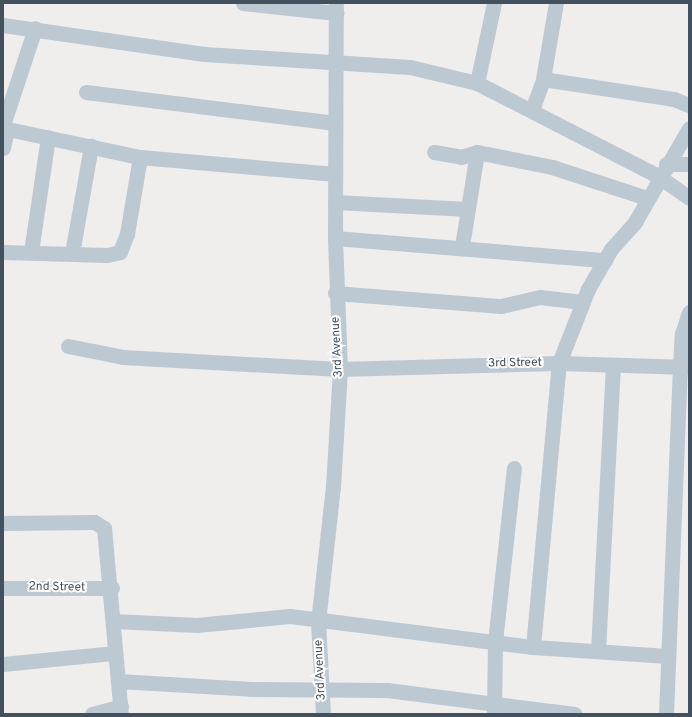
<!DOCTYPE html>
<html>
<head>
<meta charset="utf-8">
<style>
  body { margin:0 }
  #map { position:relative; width:692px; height:717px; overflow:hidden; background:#f0eded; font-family:Overpass,sans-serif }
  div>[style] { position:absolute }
  .minor>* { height:15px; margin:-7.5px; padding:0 7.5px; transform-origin:7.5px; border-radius:7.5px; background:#bcc8d2 }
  span { translate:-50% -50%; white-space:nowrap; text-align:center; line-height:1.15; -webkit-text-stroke:4px #fff; paint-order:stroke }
  .street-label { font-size:12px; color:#43505d }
  .frame { position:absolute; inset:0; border:4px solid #43505d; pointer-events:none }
</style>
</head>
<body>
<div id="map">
  <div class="minor">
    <i style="left:243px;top:3px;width:94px;rotate:6.1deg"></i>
    <i style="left:3px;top:25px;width:203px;rotate:8.2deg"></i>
    <i style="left:204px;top:54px;width:206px;rotate:3.6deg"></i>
    <i style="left:410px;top:67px;width:69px;rotate:13.4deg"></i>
    <i style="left:477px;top:83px;width:203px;rotate:27.2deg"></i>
    <i style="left:658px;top:176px;width:38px;rotate:35deg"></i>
    <i style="left:543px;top:79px;width:133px;rotate:8.7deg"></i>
    <i style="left:674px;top:99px;width:16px;rotate:22deg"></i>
    <i style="left:477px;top:83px;width:82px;rotate:-78deg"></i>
    <i style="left:86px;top:92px;width:251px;rotate:7.1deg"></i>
    <i style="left:532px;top:110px;width:33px;rotate:-70deg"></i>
    <i style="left:543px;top:79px;width:77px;rotate:-80.3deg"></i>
    <i style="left:3px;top:125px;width:102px;rotate:-71.7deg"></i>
    <i style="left:3px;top:128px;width:140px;rotate:12deg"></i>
    <i style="left:140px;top:157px;width:196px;rotate:5deg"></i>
    <i style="left:3px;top:148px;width:19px;rotate:-78deg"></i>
    <i style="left:434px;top:152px;width:27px;rotate:10deg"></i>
    <i style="left:461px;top:157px;width:17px;rotate:-17deg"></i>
    <i style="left:477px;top:152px;width:76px;rotate:11.3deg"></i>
    <i style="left:552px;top:167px;width:100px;rotate:18.1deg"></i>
    <i style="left:666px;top:164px;width:23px"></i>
    <i style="left:335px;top:202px;width:133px;rotate:3deg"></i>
    <i style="left:335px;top:238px;width:271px;rotate:4.7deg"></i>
    <i style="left:462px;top:246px;width:95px;rotate:-80.9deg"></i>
    <i style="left:3px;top:252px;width:104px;rotate:1.7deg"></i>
    <i style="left:107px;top:255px;width:13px;rotate:-13deg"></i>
    <i style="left:120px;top:252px;width:19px;rotate:-69deg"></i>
    <i style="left:127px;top:234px;width:78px;rotate:-80.4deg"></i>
    <i style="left:31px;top:252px;width:116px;rotate:-81.6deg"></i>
    <i style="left:72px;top:253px;width:109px;rotate:-79.9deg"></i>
    <i style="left:335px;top:293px;width:167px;rotate:4.5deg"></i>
    <i style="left:501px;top:306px;width:40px;rotate:-13deg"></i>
    <i style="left:540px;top:297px;width:43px;rotate:6.6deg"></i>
    <i style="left:68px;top:346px;width:56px;rotate:11.3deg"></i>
    <i style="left:123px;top:357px;width:217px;rotate:3.2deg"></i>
    <i style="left:340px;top:369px;width:219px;rotate:-1.6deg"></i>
    <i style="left:559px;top:363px;width:130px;rotate:1.8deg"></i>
    <i style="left:3px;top:523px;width:91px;rotate:-0.6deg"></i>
    <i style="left:94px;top:522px;width:12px;rotate:31deg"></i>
    <i style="left:104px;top:528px;width:187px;rotate:84.8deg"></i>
    <i style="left:3px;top:588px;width:109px"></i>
    <i style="left:113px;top:621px;width:84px;rotate:2.7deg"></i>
    <i style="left:197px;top:625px;width:93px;rotate:-5.5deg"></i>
    <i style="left:290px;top:616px;width:245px;rotate:7.3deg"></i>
    <i style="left:533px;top:647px;width:135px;rotate:3.8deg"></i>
    <i style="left:533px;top:647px;width:285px;rotate:-84.8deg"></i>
    <i style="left:559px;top:363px;width:79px;rotate:-68.6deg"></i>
    <i style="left:588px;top:289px;width:46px;rotate:-60.1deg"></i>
    <i style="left:611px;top:249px;width:36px;rotate:-48deg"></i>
    <i style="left:635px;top:222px;width:108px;rotate:-60.1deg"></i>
    <i style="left:598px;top:651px;width:286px;rotate:-87deg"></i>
    <i style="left:3px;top:664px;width:112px;rotate:-5.7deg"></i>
    <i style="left:118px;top:681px;width:133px;rotate:3.4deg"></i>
    <i style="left:251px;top:689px;width:136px;rotate:0.4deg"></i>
    <i style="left:387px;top:690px;width:189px;rotate:7.3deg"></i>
    <i style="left:92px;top:714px;width:30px;rotate:-15deg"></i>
    <i style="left:323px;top:714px;width:92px;rotate:-93.1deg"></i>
    <i style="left:318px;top:622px;width:136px;rotate:-83.7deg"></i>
    <i style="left:333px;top:487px;width:118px;rotate:-86.6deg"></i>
    <i style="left:340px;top:369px;width:131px;rotate:-92.2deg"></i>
    <i style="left:335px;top:238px;width:235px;rotate:-89.8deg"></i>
    <i style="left:494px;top:714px;width:72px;rotate:-89.2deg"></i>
    <i style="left:495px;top:642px;width:175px;rotate:-83.8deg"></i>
    <i style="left:666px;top:714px;width:347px;rotate:-87.7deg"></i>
    <i style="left:680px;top:367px;width:33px;rotate:-87deg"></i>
    <i style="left:682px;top:334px;width:23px;rotate:-72deg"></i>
  </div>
  <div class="street-label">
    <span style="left:338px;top:347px;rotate:-93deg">3rd Avenue</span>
    <span style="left:515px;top:364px;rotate:-1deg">3rd Street</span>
    <span style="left:57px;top:588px;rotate:1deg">2nd Street</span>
    <span style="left:321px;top:670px;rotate:-93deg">3rd Avenue</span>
  </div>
  <div class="frame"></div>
</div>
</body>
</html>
